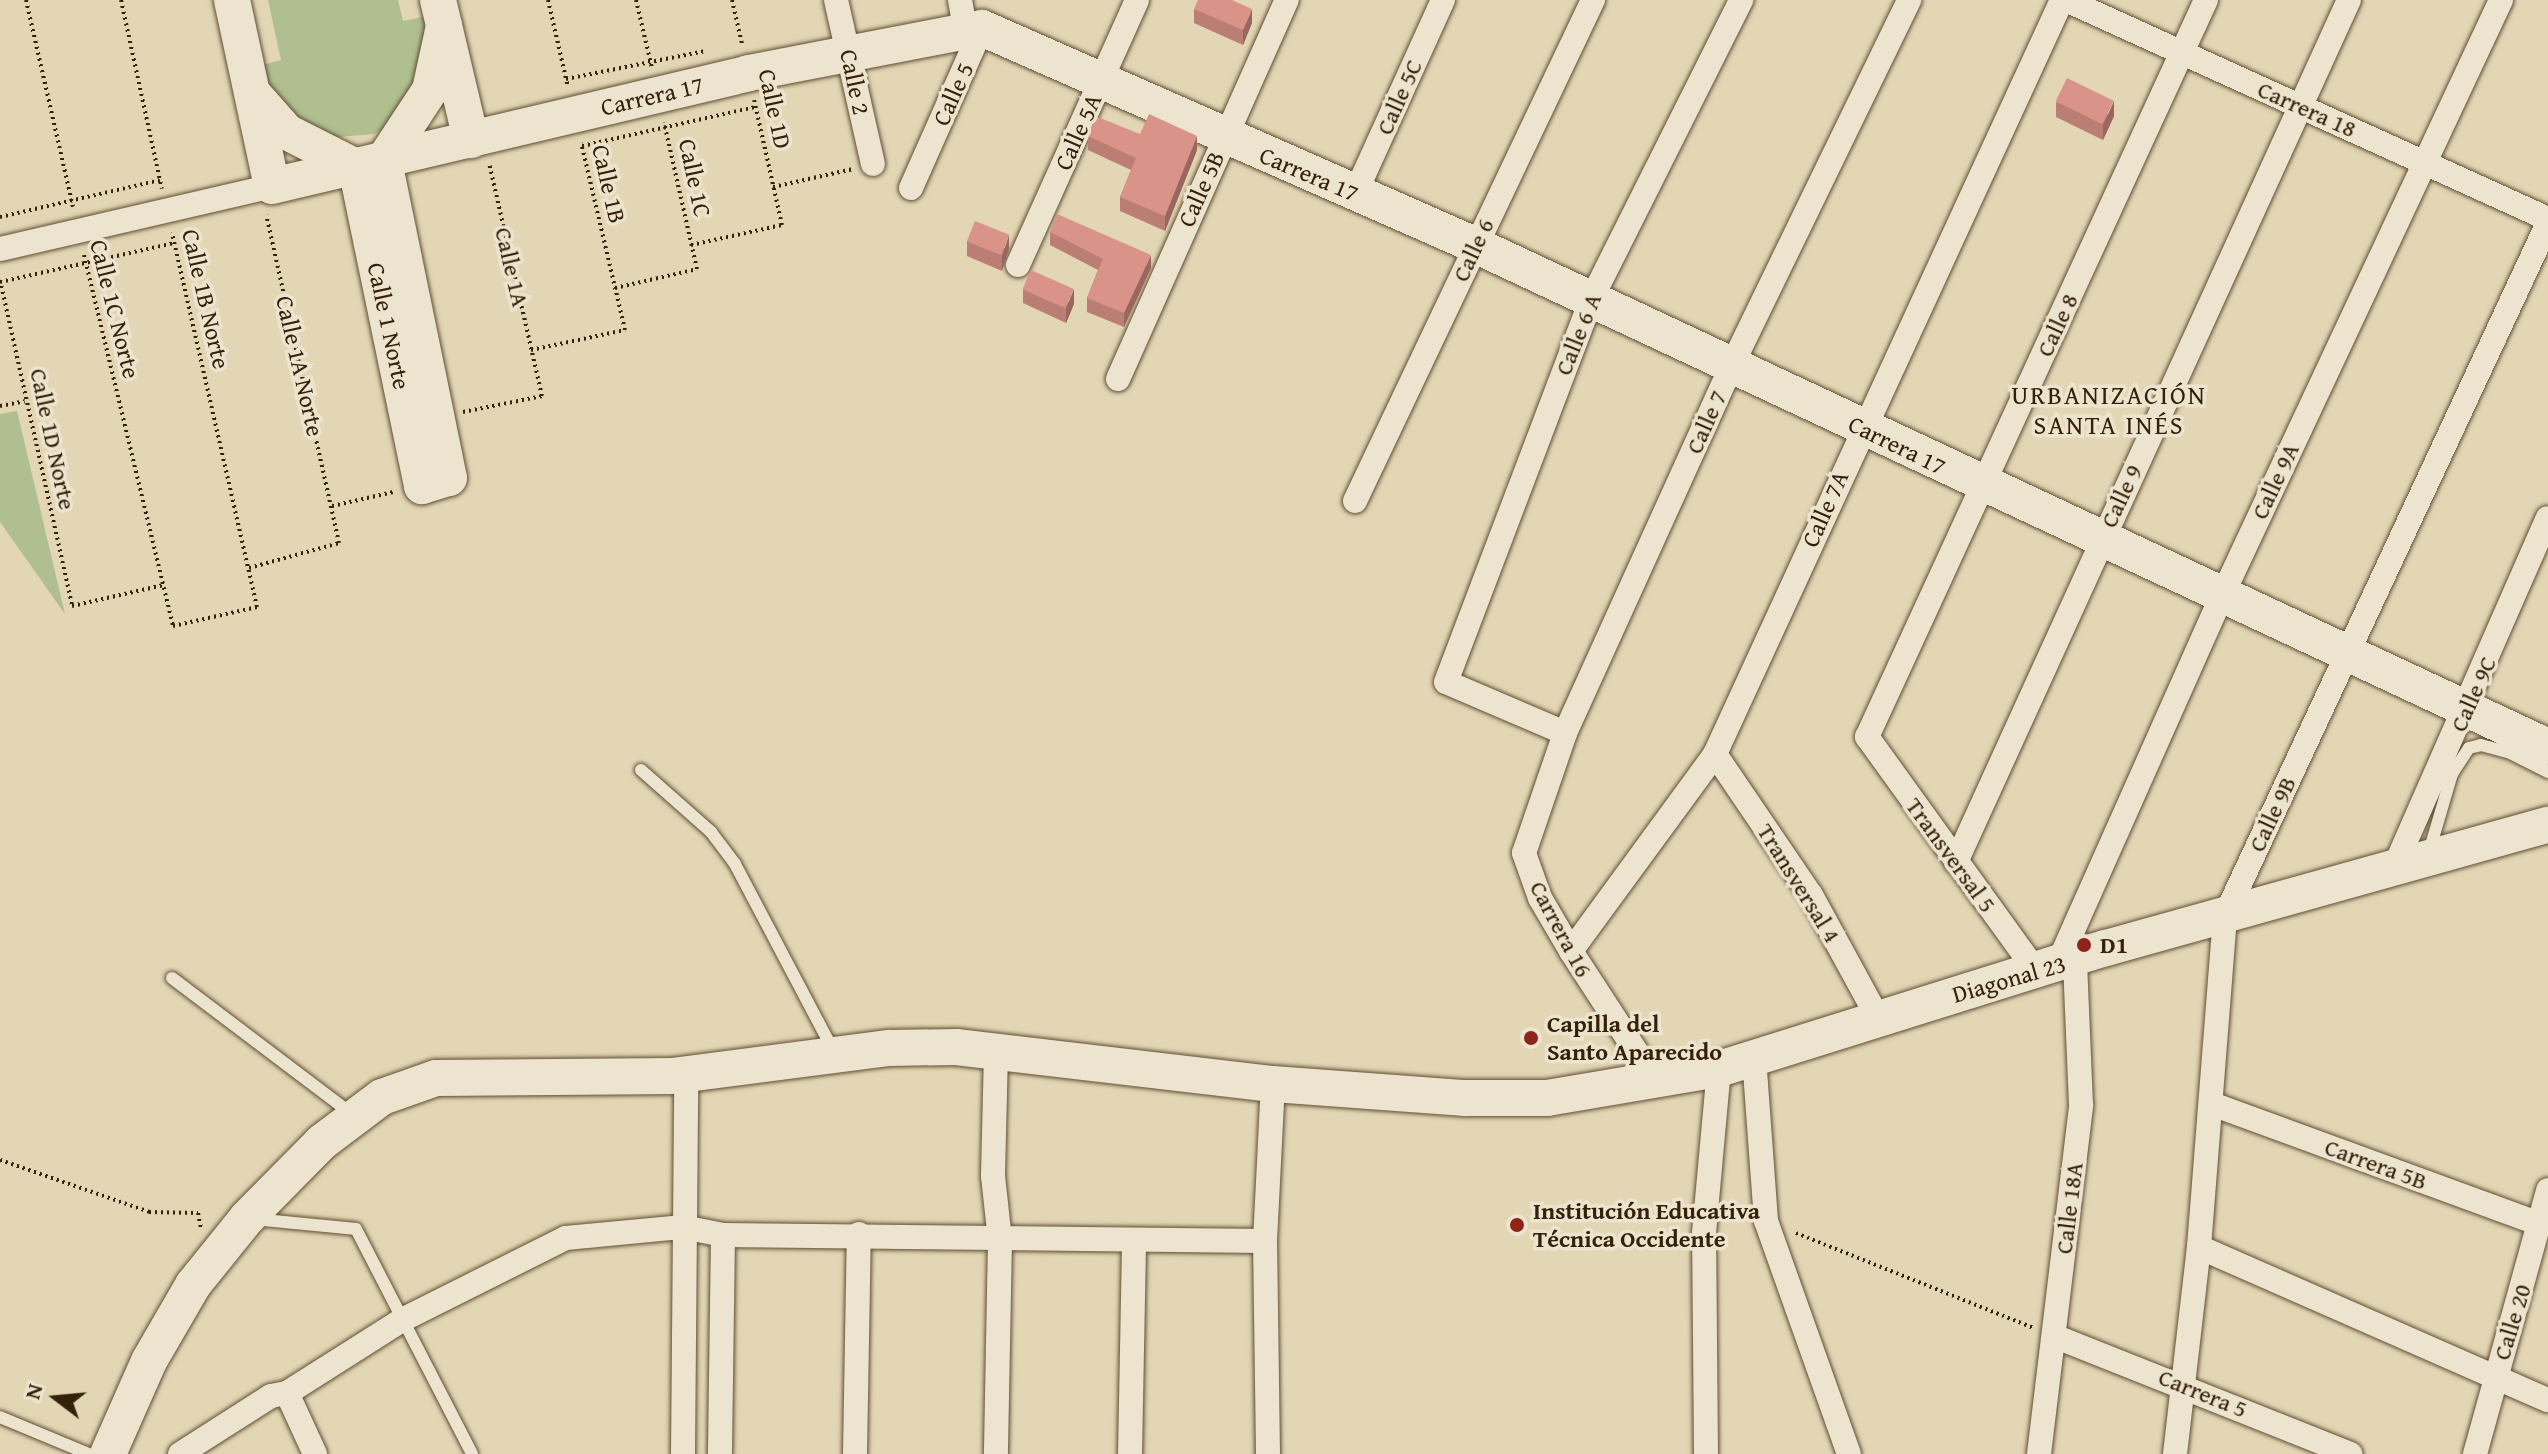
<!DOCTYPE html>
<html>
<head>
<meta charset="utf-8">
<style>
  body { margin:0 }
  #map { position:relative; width:2548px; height:1454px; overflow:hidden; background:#e2d6b4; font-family:"Gentium Book Plus",serif }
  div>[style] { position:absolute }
  .green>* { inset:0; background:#afbf90 }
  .path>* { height:4px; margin-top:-2px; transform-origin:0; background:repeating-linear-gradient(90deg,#352109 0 2px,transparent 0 6px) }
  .roads { filter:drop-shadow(0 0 2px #604e34) drop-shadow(0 0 2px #604e34) }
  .lane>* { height:12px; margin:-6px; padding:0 6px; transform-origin:6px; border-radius:6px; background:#ece4ce }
  .street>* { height:24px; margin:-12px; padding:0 12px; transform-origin:12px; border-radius:12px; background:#ece4ce }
  .secondary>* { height:36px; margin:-18px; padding:0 18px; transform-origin:18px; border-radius:18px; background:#ece4ce }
  .wall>* { inset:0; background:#bb7e75 }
  .shaded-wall>* { inset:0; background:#99675f }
  .building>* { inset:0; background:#da9388; transform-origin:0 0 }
  .dots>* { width:22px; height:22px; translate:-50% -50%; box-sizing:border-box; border:4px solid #ece4ce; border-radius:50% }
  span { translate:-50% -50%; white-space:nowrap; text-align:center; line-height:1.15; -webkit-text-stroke:7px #ece4ce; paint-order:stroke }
  .street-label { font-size:24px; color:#352109 }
  .poi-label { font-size:24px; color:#352109; font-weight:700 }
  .left { translate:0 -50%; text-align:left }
  .neighbourhood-label { font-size:26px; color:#352109; letter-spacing:2px }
  .north { position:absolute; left:16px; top:1358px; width:80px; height:80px; -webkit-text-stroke:6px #ece4ce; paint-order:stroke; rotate:286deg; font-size:22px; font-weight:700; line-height:32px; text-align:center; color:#352109 }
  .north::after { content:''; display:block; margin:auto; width:28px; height:36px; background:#352109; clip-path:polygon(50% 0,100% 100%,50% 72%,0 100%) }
</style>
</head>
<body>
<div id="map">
  <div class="green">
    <i style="clip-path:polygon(268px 0,398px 0,403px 21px,427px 16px,430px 62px,393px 123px,374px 134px,327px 138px,280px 111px,259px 66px,281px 60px)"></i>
    <i style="clip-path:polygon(17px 411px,65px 614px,0 522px,0 414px)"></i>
  </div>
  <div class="path">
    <i style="left:26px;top:0;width:212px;rotate:77.2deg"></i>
    <i style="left:121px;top:0;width:193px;rotate:77.8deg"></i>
    <i style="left:548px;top:0;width:89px;rotate:77.1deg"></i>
    <i style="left:636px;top:0;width:70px;rotate:76.8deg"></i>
    <i style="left:732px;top:0;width:45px;rotate:77.2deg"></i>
    <i style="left:566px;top:79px;width:142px;rotate:-11.4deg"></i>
    <i style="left:582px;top:146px;width:177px;rotate:-12.7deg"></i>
    <i style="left:773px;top:187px;width:82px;rotate:-12.7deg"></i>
    <i style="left:0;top:217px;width:164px;rotate:-13deg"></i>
    <i style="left:691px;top:245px;width:93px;rotate:-12.4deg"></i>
    <i style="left:782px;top:225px;width:128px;rotate:-102.6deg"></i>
    <i style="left:84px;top:255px;width:382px;rotate:76.5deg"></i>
    <i style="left:173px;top:626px;width:86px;rotate:-12.7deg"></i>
    <i style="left:257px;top:607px;width:384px;rotate:-102.8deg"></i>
    <i style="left:0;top:280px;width:334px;rotate:77.5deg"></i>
    <i style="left:72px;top:606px;width:94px;rotate:-12.9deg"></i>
    <i style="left:0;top:282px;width:178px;rotate:-12.6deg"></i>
    <i style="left:615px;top:288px;width:84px;rotate:-13deg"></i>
    <i style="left:697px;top:269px;width:150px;rotate:-102.7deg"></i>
    <i style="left:531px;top:350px;width:96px;rotate:-12deg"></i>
    <i style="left:625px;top:330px;width:192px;rotate:-103.2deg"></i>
    <i style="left:0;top:406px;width:25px;rotate:-11deg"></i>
    <i style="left:463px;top:412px;width:81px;rotate:-11.4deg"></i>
    <i style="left:542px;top:396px;width:239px;rotate:-102.8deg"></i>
    <i style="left:332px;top:506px;width:63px;rotate:-12.9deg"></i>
    <i style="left:249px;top:568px;width:93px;rotate:-15.5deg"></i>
    <i style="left:339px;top:543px;width:336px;rotate:-102.5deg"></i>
    <i style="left:0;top:1160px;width:158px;rotate:19.2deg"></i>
    <i style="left:149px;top:1212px;width:49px;rotate:1.2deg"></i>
    <i style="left:198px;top:1213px;width:16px;rotate:79deg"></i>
    <i style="left:1796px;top:1233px;width:255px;rotate:21.8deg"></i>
  </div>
  <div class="roads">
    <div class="lane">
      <i style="left:641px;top:770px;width:94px;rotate:41.5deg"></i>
      <i style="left:711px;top:832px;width:40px;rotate:53deg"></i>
      <i style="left:735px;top:864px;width:210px;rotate:62.2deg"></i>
      <i style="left:2429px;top:852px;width:81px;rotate:-73.6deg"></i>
      <i style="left:2452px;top:774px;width:31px;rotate:-57deg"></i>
      <i style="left:2469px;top:748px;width:12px;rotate:-14deg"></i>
      <i style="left:2481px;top:745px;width:28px;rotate:15deg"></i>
      <i style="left:2508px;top:752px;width:45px;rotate:26.6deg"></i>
      <i style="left:172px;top:978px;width:227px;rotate:37.1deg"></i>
      <i style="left:254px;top:1219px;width:102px;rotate:5.6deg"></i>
      <i style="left:356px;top:1229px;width:253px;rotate:62.7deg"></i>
      <i style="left:0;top:1417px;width:96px;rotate:22.6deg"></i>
    </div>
    <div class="street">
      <i style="left:836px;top:0;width:168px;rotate:77.3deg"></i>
      <i style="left:960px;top:0;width:28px;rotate:80deg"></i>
      <i style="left:2066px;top:0;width:529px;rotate:24.43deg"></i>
      <i style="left:911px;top:188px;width:175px;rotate:-66.1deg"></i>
      <i style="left:1355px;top:194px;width:213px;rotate:-65.6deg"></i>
      <i style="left:0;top:249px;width:279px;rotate:-13deg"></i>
      <i style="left:1018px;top:265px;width:290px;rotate:-65.8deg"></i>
      <i style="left:1118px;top:379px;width:415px;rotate:-66deg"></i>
      <i style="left:1355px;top:501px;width:555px;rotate:-64.59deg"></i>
      <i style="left:1565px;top:733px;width:129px;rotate:-156.8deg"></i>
      <i style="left:1446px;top:682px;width:406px;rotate:-69.2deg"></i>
      <i style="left:1590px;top:302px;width:338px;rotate:-63.4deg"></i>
      <i style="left:1715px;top:754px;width:171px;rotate:55.8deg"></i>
      <i style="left:1811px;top:895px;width:138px;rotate:61.4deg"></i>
      <i style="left:1956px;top:862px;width:947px;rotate:-65.49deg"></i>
      <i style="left:2394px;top:868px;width:382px;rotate:-66.3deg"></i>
      <i style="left:1571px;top:951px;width:244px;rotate:-53.8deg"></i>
      <i style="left:1715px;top:754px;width:830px;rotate:-65.29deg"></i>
      <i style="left:2057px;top:966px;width:405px;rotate:-66deg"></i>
      <i style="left:2222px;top:596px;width:658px;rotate:-64.91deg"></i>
      <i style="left:2036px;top:971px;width:289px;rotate:-125.8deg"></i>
      <i style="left:1867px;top:737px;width:811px;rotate:-65.3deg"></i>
      <i style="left:996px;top:1052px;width:124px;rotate:91.4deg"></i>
      <i style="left:993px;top:1176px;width:64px;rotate:83.8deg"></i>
      <i style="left:1000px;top:1240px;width:214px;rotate:91.1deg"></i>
      <i style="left:1754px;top:1057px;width:164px;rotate:85.8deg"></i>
      <i style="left:1766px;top:1221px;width:247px;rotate:70.4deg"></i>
      <i style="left:1656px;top:1082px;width:156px;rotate:-123deg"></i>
      <i style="left:1571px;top:951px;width:61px;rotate:-120.3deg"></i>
      <i style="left:1540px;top:898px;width:48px;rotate:-109.6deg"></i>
      <i style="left:1524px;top:853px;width:127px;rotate:-71.1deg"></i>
      <i style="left:1565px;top:733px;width:402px;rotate:-65.6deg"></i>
      <i style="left:1731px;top:367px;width:408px;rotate:-64.1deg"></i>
      <i style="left:2212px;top:1104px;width:349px;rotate:20.1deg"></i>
      <i style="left:723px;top:1235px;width:542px;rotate:0.63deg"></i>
      <i style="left:2199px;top:1247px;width:381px;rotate:23.7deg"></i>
      <i style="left:2054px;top:1336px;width:319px;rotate:21.7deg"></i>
      <i style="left:287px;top:1393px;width:136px;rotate:-32.4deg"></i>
      <i style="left:402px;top:1320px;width:183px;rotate:-26.6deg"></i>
      <i style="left:566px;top:1238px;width:118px;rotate:-5.4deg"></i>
      <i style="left:683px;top:1227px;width:41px;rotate:11.3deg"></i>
      <i style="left:723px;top:1235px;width:219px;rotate:90.8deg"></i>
      <i style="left:180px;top:1454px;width:108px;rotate:-32.5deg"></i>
      <i style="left:271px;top:1396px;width:16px;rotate:-11deg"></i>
      <i style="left:287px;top:1393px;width:67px;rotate:65.3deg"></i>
      <i style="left:683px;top:1454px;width:379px;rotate:-89.5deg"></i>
      <i style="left:855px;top:1454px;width:220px;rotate:-89deg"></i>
      <i style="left:1130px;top:1454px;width:214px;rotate:-88.9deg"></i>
      <i style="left:1268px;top:1454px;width:213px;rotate:-90.8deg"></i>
      <i style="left:1265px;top:1241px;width:157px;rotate:-87.1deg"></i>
      <i style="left:1706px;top:1454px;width:221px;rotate:-90.5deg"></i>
      <i style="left:1704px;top:1233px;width:165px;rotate:-84.8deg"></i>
      <i style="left:2039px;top:1454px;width:352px;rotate:-83.1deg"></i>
      <i style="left:2081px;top:1105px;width:145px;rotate:-92.4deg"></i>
      <i style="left:2175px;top:1454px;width:208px;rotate:-83.4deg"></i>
      <i style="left:2199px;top:1247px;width:332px;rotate:-85.5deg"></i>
      <i style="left:2225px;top:916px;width:765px;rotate:-65.01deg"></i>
      <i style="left:2475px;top:1454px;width:274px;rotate:-74.5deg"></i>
    </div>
    <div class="secondary">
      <i style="left:232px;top:0;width:190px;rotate:77.9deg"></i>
      <i style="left:272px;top:186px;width:490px;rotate:-13.3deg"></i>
      <i style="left:749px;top:73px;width:237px;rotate:-10.9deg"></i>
      <i style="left:982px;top:28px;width:539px;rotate:23.76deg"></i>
      <i style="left:1475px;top:245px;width:1185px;rotate:25.07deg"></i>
      <i style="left:438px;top:0;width:144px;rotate:76.7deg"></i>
      <i style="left:255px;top:96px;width:48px;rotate:48.4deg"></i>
      <i style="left:287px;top:132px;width:77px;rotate:26.9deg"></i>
      <i style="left:356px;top:167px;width:326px;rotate:78.3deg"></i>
      <i style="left:422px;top:486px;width:28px;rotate:-17deg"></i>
      <i style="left:449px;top:478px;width:325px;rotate:-101.6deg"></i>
      <i style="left:384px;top:160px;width:84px;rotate:-56.7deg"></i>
      <i style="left:430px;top:90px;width:66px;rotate:-77.7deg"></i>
      <i style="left:108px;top:1454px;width:102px;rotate:-66.2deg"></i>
      <i style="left:149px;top:1361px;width:88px;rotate:-59.9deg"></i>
      <i style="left:193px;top:1285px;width:86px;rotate:-51.1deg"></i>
      <i style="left:247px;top:1218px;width:107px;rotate:-45.4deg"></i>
      <i style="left:322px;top:1142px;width:75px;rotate:-36.9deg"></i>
      <i style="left:382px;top:1097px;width:57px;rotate:-19.4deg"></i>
      <i style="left:436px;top:1078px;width:236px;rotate:-0.5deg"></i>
      <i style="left:672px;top:1076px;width:219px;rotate:-7.4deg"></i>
      <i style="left:889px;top:1048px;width:67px;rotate:-0.9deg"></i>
      <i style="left:956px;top:1047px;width:319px;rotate:6.7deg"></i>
      <i style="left:1273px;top:1084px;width:193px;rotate:4.2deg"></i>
      <i style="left:1465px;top:1098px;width:82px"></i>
      <i style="left:1547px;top:1098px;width:174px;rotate:-9.6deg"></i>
      <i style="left:1719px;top:1069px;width:405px;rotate:-17.4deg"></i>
      <i style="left:2106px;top:948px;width:459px;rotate:-15.6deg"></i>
    </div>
  </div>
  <div class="wall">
    <i style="clip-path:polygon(1194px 9px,1252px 23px,1243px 45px,1194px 23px)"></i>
    <i style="clip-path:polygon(2056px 102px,2114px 116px,2103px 140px,2056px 117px)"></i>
    <i style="clip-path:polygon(1140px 134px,1197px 150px,1165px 231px,1120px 211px,1120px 197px,1131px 170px,1088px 150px,1088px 136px)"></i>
    <i style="clip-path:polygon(1050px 232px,1151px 268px,1124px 327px,1087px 312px,1087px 298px,1098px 270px,1050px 245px)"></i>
    <i style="clip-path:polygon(967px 241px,1009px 249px,1002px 271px,967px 256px)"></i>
    <i style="clip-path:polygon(1023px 289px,1074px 304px,1066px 323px,1023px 303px)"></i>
  </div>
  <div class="shaded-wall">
    <i style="clip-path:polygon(1252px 9px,1252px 23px,1243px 45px,1243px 30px)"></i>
    <i style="clip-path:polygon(2114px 101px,2114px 116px,2103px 140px,2103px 125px)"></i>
    <i style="clip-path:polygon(1197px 136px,1197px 150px,1165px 231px,1165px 216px)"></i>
    <i style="clip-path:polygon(1009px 235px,1009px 249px,1002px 271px,1002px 256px)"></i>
    <i style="clip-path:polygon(1151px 255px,1151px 268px,1124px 327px,1124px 313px)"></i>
    <i style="clip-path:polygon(1074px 289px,1074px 304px,1066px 323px,1066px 308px)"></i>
  </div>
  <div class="building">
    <i style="clip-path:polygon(1198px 0,1232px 0,1252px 9px,1243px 30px,1194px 9px)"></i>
    <i style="left:2067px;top:78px;width:52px;height:26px;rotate:26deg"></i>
    <i style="clip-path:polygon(1149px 114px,1197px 136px,1165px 216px,1120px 197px,1136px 158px,1088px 136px,1095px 116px,1140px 134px)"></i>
    <i style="clip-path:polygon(1057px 214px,1151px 255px,1124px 313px,1087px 298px,1103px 259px,1050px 232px)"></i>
    <i style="left:975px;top:221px;width:37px;height:22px;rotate:22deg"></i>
    <i style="left:1031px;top:270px;width:47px;height:21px;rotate:24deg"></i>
  </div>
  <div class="dots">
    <i style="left:2084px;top:945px;background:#8f2418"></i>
    <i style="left:1531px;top:1038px;background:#8f2418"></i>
    <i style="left:1517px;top:1225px;background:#8f2418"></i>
  </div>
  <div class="street-label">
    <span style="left:855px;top:82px;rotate:78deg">Calle 2</span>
    <span style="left:953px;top:94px;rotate:-66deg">Calle 5</span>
    <span style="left:652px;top:96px;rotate:-13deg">Carrera 17</span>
    <span style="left:1399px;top:97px;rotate:-66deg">Calle 5C</span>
    <span style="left:775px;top:109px;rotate:78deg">Calle 1D</span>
    <span style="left:2307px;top:109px;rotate:24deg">Carrera 18</span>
    <span style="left:1078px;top:132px;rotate:-66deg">Calle 5A</span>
    <span style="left:1309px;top:174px;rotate:23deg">Carrera 17</span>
    <span style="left:695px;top:178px;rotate:78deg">Calle 1C</span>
    <span style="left:609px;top:184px;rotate:77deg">Calle 1B</span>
    <span style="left:1201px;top:189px;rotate:-66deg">Calle 5B</span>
    <span style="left:1473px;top:250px;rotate:-65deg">Calle 6</span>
    <span style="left:512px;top:267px;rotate:77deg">Calle 1A</span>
    <span style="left:206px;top:299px;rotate:77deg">Calle 1B Norte</span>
    <span style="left:115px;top:309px;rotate:76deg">Calle 1C Norte</span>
    <span style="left:2057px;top:325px;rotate:-65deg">Calle 8</span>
    <span style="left:389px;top:326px;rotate:78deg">Calle 1 Norte</span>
    <span style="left:1578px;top:334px;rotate:-68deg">Calle 6 A</span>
    <span style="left:300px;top:366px;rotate:77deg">Calle 1A Norte</span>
    <span style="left:1706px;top:422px;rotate:-66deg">Calle 7</span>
    <span style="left:53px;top:439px;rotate:78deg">Calle 1D Norte</span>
    <span style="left:1897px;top:445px;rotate:26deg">Carrera 17</span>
    <span style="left:2275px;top:481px;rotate:-65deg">Calle 9A</span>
    <span style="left:2121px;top:496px;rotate:-65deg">Calle 9</span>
    <span style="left:1825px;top:509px;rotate:-66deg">Calle 7A</span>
    <span style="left:2473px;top:694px;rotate:-66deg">Calle 9C</span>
    <span style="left:2272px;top:814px;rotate:-65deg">Calle 9B</span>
    <span style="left:1951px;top:855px;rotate:54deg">Transversal 5</span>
    <span style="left:1799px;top:883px;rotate:58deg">Transversal 4</span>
    <span style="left:1561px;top:929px;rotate:62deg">Carrera 16</span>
    <span style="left:2009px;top:979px;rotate:-16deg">Diagonal 23</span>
    <span style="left:2376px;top:1164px;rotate:20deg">Carrera 5B</span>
    <span style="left:2069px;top:1208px;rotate:-83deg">Calle 18A</span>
    <span style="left:2512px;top:1322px;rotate:-73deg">Calle 20</span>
    <span style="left:2203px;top:1393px;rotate:22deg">Carrera 5</span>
  </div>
  <div class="poi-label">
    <span class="left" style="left:2100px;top:945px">D1</span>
    <span class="left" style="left:1547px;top:1038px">Capilla del<br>Santo Aparecido</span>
    <span class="left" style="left:1533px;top:1225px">Institución Educativa<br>Técnica Occidente</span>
  </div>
  <div class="neighbourhood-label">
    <span style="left:2109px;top:410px">URBANIZACIÓN<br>SANTA INÉS</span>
  </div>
  <div class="north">N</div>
</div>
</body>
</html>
